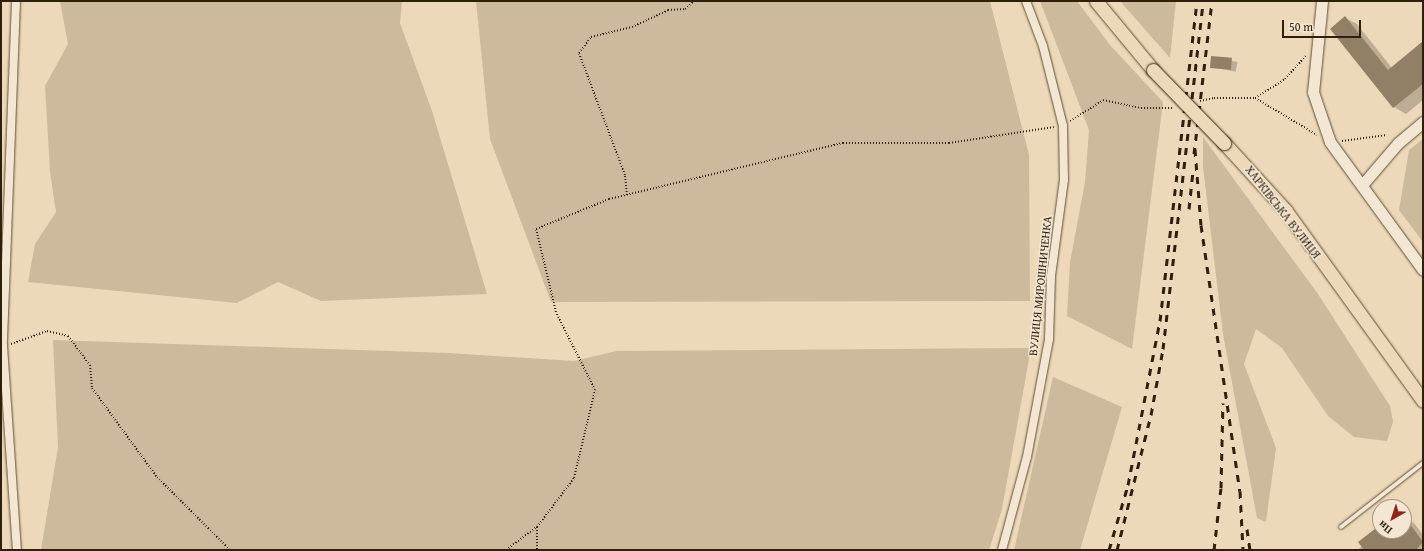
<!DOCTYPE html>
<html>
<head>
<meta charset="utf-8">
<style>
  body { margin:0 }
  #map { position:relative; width:1424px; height:551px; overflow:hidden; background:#edd9b9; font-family:"Gentium Book Plus",serif }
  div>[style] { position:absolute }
  .green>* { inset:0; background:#cdb99c }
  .shadow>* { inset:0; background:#0003; transform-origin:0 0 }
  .building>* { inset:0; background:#928066; transform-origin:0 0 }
  .path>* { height:2px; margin-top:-1px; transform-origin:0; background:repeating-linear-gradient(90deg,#2f1f0d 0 1px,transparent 0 3px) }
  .roads { filter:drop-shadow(0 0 1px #5e4e38) drop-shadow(0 0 1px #5e4e38) }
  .lane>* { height:4px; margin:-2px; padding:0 2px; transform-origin:2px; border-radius:2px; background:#f3e6d2 }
  .street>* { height:8px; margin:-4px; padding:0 4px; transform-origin:4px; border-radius:4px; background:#f3e6d2 }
  .secondary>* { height:11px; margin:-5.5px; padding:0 5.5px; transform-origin:5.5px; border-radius:5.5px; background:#f3e6d2 }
  .primary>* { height:13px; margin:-6.5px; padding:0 6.5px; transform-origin:6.5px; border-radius:6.5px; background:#edd9b9 }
  .rail>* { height:3px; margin-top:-1.5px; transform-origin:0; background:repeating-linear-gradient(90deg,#2f1f0d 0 7px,transparent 0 14px) }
  .bridges { filter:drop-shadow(0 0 1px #2f1f0d) drop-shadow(0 0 1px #2f1f0d) }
  .primary-bridge>* { height:13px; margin:-6.5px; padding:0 6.5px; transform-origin:6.5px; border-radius:6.5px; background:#edd9b9 }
  span { translate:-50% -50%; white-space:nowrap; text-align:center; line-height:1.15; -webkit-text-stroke:3px #f3e6d2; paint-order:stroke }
  .street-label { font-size:12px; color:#2f1f0d }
  .frame { position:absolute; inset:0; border:2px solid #2f1f0d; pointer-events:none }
  .north { position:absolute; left:1372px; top:499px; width:40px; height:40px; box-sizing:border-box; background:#f3e6d2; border:1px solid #a59683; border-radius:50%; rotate:219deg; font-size:11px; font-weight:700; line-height:16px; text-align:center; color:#2f1f0d }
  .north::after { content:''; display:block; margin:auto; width:14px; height:18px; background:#8f2418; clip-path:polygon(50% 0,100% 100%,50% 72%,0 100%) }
  .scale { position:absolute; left:1282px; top:20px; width:79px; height:18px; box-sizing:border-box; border:2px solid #2f1f0d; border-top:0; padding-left:5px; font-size:12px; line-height:14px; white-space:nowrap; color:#2f1f0d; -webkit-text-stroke:3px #f3e6d2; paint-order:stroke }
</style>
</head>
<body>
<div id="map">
  <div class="green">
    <i style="clip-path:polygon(60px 1px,402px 1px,400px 23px,432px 111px,487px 294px,321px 301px,278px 282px,237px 303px,28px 282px,35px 244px,56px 212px,50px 172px,45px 86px,68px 44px)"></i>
    <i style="clip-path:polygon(476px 1px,990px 1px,1029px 155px,1030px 301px,551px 302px,490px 139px)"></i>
    <i style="clip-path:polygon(1040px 1px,1077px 1px,1110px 45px,1163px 102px,1132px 349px,1067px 316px,1070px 262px,1085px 182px,1089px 130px)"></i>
    <i style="clip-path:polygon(1120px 1px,1176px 1px,1170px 58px)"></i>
    <i style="clip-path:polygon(1203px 137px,1318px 294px,1390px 406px,1393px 422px,1387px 441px,1354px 437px,1328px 416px,1282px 348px,1256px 329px,1244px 364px,1276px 448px,1266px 522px,1257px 518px,1223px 334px,1203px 167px)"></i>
    <i style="clip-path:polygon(1423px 139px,1423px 242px,1399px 210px,1409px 150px)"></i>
    <i style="clip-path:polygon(53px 340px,449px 353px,574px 361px,617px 351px,1031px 348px,1002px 509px,989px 550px,41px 550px,58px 447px)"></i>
    <i style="clip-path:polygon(1053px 377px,1122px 407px,1080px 550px,1014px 550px)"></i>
  </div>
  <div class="shadow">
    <i style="clip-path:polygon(1345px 18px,1357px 24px,1392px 68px,1423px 43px,1423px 100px,1406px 114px,1394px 107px)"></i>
    <i style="left:1212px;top:57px;width:26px;height:10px;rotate:11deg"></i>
    <i style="clip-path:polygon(1404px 518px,1414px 523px,1423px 535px,1423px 550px,1358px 550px,1380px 527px,1380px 531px,1404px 531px)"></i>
  </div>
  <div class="building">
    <i style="clip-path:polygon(1345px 16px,1388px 70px,1423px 41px,1423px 84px,1393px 108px,1330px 29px)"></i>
    <i style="left:1211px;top:56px;width:21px;height:12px;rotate:5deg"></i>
    <i style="clip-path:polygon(1404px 516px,1423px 542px,1416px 550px,1364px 550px,1358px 542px,1380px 525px,1380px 531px,1404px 531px)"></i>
  </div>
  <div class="path">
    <i style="left:1255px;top:98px;width:36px;rotate:-32deg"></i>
    <i style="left:1285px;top:79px;width:31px;rotate:-48deg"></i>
    <i style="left:1200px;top:101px;width:14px;rotate:-12deg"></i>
    <i style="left:1214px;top:98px;width:41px"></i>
    <i style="left:1255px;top:98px;width:72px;rotate:30.8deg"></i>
    <i style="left:1070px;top:121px;width:39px;rotate:-32deg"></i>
    <i style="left:1103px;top:100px;width:39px;rotate:12deg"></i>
    <i style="left:1141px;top:108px;width:33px"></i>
    <i style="left:1342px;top:141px;width:45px;rotate:-7.6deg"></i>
    <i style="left:627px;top:195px;width:20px;rotate:-96deg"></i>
    <i style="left:625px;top:175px;width:130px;rotate:-110.7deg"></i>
    <i style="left:579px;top:53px;width:20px;rotate:-53deg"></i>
    <i style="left:591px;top:37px;width:42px;rotate:-13.7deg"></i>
    <i style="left:632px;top:27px;width:40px;rotate:-25deg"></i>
    <i style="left:668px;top:10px;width:17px;rotate:-3deg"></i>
    <i style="left:685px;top:9px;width:12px;rotate:-42deg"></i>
    <i style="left:11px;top:344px;width:38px;rotate:-20deg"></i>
    <i style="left:47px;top:331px;width:22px;rotate:13deg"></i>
    <i style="left:68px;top:336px;width:36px;rotate:53deg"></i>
    <i style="left:90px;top:365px;width:23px;rotate:85deg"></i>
    <i style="left:92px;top:388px;width:110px;rotate:53.9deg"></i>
    <i style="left:157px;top:477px;width:103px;rotate:45deg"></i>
    <i style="left:537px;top:527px;width:23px;rotate:90deg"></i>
    <i style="left:506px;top:550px;width:39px;rotate:-37deg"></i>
    <i style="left:537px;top:527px;width:61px;rotate:-52.9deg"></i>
    <i style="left:574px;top:478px;width:90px;rotate:-76.6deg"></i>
    <i style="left:595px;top:390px;width:87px;rotate:-116.6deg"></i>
    <i style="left:556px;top:312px;width:85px;rotate:-103.5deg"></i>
    <i style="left:536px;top:229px;width:79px;rotate:-22.3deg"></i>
    <i style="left:609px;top:199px;width:241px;rotate:-13.5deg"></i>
    <i style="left:843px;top:143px;width:106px"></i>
    <i style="left:949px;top:143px;width:106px;rotate:-8.7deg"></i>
  </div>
  <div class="roads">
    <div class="lane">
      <i style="left:1341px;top:527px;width:104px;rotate:-38deg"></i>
    </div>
    <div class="street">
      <i style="left:16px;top:1px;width:345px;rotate:92.2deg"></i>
      <i style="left:3px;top:346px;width:204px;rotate:86.1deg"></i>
      <i style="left:1002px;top:550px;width:96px;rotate:-75deg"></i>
      <i style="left:1027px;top:457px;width:120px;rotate:-79.4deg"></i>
      <i style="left:1049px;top:339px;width:63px;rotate:-88.2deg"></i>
      <i style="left:1051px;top:276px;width:97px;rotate:-82.3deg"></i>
      <i style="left:1064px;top:180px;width:54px;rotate:-91.1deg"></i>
      <i style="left:1063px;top:126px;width:82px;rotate:-104deg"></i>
      <i style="left:1043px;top:46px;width:48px;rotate:-110.7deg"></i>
    </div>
    <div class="secondary">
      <i style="left:1322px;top:1px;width:91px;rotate:95.6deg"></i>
      <i style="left:1313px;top:92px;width:53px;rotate:71.2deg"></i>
      <i style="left:1330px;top:142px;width:158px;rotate:54deg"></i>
      <i style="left:1362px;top:185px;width:55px;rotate:-49.4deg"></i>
      <i style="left:1398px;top:143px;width:33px;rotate:-40deg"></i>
    </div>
    <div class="primary">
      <i style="left:1096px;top:1px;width:89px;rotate:50.4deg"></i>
      <i style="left:1224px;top:143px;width:92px;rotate:47.6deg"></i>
      <i style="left:1286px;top:211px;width:234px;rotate:54.2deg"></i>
    </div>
  </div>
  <div class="rail">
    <i style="left:1195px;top:149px;width:76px;rotate:85.5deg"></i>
    <i style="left:1201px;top:225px;width:269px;rotate:81.7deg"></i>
    <i style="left:1240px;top:491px;width:59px;rotate:87.1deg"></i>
    <i style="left:1194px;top:154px;width:154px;rotate:-83.3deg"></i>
    <i style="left:1189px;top:209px;width:39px;rotate:-84deg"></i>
    <i style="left:1247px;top:529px;width:21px;rotate:82deg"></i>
    <i style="left:1109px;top:550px;width:68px;rotate:-73.7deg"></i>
    <i style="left:1128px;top:485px;width:167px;rotate:-79deg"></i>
    <i style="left:1160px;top:321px;width:322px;rotate:-83.4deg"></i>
    <i style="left:1117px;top:550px;width:139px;rotate:-75.9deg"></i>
    <i style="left:1151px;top:415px;width:67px;rotate:-79.7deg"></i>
    <i style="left:1163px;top:349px;width:350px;rotate:-83.4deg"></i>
    <i style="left:1214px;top:550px;width:62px;rotate:-83.6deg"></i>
    <i style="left:1221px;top:488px;width:85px;rotate:-88.7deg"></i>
  </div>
  <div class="bridges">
    <div class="primary-bridge">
      <i style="left:1153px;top:70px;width:102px;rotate:45.8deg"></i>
    </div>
  </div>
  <div class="street-label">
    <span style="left:1283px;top:212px;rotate:52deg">ХАРКІВСЬКА ВУЛИЦЯ</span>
    <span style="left:1040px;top:286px;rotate:-84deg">ВУЛИЦЯ МИРОШНИЧЕНКА</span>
  </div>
  <div class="frame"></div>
  <div class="north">Пн</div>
  <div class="scale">50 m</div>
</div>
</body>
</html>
